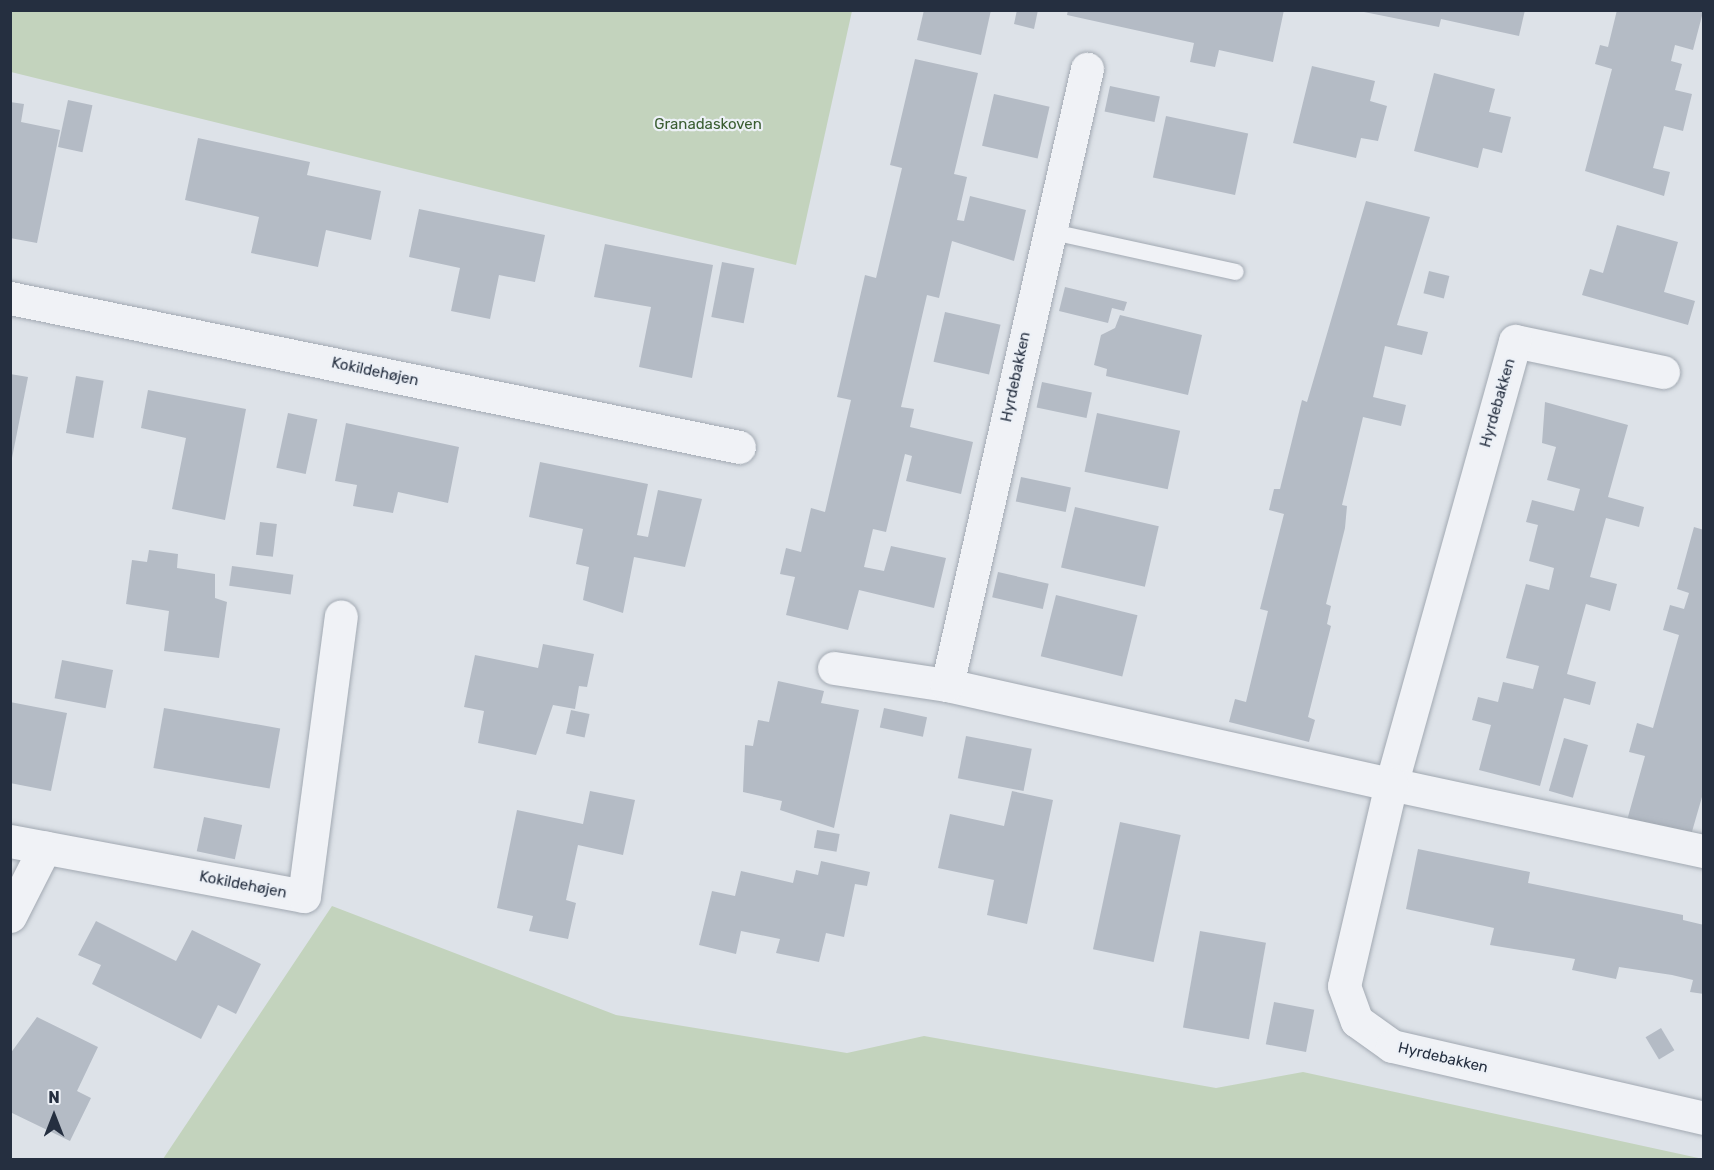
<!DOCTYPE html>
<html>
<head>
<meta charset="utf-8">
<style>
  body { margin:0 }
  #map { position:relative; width:1714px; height:1170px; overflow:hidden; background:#dde2e8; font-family:Rubik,sans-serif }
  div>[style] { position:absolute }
  .green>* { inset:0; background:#c3d3bd }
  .building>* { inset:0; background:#b4bbc5; transform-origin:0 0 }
  .roads { filter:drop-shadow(0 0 2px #a2a9b2) drop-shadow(0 0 2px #a2a9b2) }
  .service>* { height:16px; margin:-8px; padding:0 8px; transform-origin:8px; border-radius:8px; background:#f0f2f6 }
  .minor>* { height:33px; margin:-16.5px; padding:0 16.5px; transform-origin:16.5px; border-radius:16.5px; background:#f0f2f6 }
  span { translate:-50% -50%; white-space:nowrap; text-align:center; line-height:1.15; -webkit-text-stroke:4.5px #ecf0f6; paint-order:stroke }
  .park-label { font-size:15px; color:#3a5d31 }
  .street-label { font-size:15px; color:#252f40 }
  .frame { position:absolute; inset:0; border:12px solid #252f40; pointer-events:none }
  .north { position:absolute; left:24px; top:1086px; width:60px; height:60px; -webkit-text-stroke:4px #ecf0f6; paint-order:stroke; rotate:0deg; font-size:16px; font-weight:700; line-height:24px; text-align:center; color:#252f40 }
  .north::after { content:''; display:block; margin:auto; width:21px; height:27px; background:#252f40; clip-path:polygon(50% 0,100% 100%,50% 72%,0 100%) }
</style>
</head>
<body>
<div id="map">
  <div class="green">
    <i style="clip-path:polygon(11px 10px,852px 10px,852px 11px,796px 265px,11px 72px)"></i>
    <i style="clip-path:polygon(332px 906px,616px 1015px,847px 1053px,924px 1036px,1216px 1088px,1303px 1072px,1703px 1159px,163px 1159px)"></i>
  </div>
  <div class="building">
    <i style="clip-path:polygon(924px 10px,991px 10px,981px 55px,917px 40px)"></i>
    <i style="clip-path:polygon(1017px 10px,1038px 10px,1034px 29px,1014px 24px)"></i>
    <i style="clip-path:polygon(1068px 10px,1284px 10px,1273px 62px,1219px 50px,1215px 67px,1190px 62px,1194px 43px,1067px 15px)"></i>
    <i style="clip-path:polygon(1525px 10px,1519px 36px,1441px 19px,1439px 27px,1364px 12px)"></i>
    <i style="clip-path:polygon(1617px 10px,1703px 12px,1693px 50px,1675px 45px,1671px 61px,1682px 64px,1675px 90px,1692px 94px,1683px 131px,1664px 126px,1653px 168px,1670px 172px,1664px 196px,1585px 171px,1612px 69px,1595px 64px,1600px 45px,1608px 47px)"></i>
    <i style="clip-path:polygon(915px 59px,978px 73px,954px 174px,967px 177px,957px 220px,964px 221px,970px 196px,1026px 210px,1014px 261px,952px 241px,939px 298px,927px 295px,901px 407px,914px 409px,910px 427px,973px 442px,961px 494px,906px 481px,912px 456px,905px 454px,886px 532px,873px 529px,864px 567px,884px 571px,891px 546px,946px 558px,934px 608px,859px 590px,848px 630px,786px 615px,795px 577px,780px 574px,786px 548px,801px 552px,811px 508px,825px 512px,851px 400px,837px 397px,865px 275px,876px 278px,902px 168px,890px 165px)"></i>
    <i style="clip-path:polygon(1312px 66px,1375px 81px,1370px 101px,1387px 106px,1378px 141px,1361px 138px,1356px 158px,1293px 143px)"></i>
    <i style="clip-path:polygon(1434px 73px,1495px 89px,1489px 112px,1511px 117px,1502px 153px,1483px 148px,1478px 168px,1414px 151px)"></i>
    <i style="left:1110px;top:86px;width:51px;height:26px;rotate:12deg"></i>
    <i style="left:994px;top:94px;width:57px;height:53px;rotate:13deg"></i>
    <i style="left:68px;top:100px;width:25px;height:48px;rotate:12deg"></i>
    <i style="clip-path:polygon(10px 102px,24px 104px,21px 122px,60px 130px,37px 243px,10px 238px)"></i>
    <i style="left:1166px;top:116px;width:84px;height:63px;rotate:12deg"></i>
    <i style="clip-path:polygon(198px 138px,310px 162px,307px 175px,381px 191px,371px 240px,326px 230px,318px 267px,251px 253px,259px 217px,185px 200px)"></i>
    <i style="clip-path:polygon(1366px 201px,1430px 217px,1397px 325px,1428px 332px,1422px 355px,1385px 346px,1373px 397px,1406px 405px,1401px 426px,1363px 417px,1342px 505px,1347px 506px,1345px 528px,1326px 604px,1331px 606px,1327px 624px,1331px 626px,1308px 717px,1315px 720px,1309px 742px,1229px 722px,1235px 699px,1246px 702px,1268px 611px,1260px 609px,1284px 514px,1269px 510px,1274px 489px,1280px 489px,1302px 400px,1307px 402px)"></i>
    <i style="clip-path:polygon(419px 209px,545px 235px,535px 282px,499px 275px,490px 319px,451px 311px,460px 268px,409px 257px)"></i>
    <i style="clip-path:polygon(1617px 225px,1678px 242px,1664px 292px,1695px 301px,1688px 325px,1582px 295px,1590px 269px,1603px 273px)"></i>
    <i style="clip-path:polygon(605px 244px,713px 265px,692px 378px,639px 367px,651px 307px,594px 297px)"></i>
    <i style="left:722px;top:262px;width:33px;height:56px;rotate:11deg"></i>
    <i style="left:1429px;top:271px;width:21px;height:23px;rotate:14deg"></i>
    <i style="clip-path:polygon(1065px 287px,1127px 302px,1124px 311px,1112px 308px,1108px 323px,1059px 311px)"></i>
    <i style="left:945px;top:312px;width:57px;height:51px;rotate:13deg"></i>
    <i style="clip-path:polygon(1120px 315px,1202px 335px,1188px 395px,1106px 376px,1107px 369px,1094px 365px,1101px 335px,1115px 328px)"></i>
    <i style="clip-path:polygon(10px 374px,28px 377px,12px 458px,10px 458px)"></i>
    <i style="left:76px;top:376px;width:28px;height:58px;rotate:10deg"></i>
    <i style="left:1042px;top:382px;width:51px;height:26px;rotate:12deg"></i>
    <i style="clip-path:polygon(148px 390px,246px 409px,225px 520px,172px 509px,186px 438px,141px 428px)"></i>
    <i style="clip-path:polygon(1545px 402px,1628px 425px,1608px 497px,1644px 507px,1639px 527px,1606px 518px,1590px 577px,1617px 584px,1610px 611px,1586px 604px,1567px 674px,1596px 682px,1590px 705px,1564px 698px,1540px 786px,1479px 770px,1491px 725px,1472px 720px,1478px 697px,1498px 702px,1503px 682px,1533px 689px,1539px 666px,1506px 658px,1526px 584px,1549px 590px,1554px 568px,1529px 561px,1538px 525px,1526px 522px,1532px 500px,1574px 511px,1580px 489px,1547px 480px,1556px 447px,1542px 443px)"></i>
    <i style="left:288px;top:413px;width:30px;height:56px;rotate:12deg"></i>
    <i style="left:1097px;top:413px;width:85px;height:60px;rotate:12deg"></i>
    <i style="clip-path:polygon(346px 423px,459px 447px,448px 503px,398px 492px,393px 513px,353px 506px,357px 485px,335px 481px)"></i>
    <i style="clip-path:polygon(540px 462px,648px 484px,637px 535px,648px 537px,658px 490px,702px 499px,685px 567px,634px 557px,623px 613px,583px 600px,589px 567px,576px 564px,583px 529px,529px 517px)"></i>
    <i style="left:1021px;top:477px;width:51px;height:25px;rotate:12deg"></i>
    <i style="left:1075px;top:507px;width:86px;height:62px;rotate:13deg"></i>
    <i style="left:260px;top:522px;width:17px;height:33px;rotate:7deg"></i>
    <i style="clip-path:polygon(1694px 527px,1704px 530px,1704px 790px,1689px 842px,1626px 824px,1645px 756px,1629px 752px,1637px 723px,1653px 728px,1679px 635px,1663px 630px,1670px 605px,1684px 609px,1689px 593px,1677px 589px)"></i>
    <i style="clip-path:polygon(149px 550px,178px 554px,177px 568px,215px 574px,215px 598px,227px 602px,219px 658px,164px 651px,169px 611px,126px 604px,132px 560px,147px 562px)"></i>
    <i style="left:232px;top:566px;width:62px;height:20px;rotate:8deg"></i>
    <i style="left:998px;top:572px;width:52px;height:26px;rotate:13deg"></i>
    <i style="left:1056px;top:595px;width:84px;height:63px;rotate:14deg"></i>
    <i style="clip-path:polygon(543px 644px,594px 654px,587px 687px,579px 686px,575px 709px,553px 705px,536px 755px,478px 743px,484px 711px,464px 707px,475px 655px,538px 668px)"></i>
    <i style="left:62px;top:660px;width:52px;height:39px;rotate:11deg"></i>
    <i style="clip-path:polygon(778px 681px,824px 691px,821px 703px,859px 710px,834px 828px,780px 810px,782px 801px,743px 792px,745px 745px,753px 746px,758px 720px,769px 722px)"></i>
    <i style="clip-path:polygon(10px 702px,67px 713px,51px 791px,10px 783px)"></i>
    <i style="left:164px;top:708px;width:118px;height:61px;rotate:10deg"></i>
    <i style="left:884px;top:708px;width:44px;height:20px;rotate:12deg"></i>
    <i style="left:571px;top:710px;width:19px;height:24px;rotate:12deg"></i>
    <i style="left:966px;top:736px;width:67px;height:43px;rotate:11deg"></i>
    <i style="left:1564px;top:738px;width:25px;height:55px;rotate:16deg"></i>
    <i style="clip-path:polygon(590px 791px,635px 800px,623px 855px,578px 845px,566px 900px,576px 903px,568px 939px,529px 931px,533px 916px,497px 908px,517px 810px,583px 824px)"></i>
    <i style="clip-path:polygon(1012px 791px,1053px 800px,1027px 924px,987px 915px,994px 880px,938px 868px,950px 814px,1004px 826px)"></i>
    <i style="left:204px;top:817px;width:39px;height:35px;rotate:12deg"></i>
    <i style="left:1120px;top:822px;width:62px;height:130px;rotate:12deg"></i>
    <i style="left:817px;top:830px;width:23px;height:18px;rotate:10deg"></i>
    <i style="clip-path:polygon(1418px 849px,1530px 872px,1528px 883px,1683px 915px,1683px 920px,1704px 925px,1704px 994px,1690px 992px,1693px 980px,1672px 975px,1619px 967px,1616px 979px,1572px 970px,1575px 959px,1490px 945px,1494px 928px,1406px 909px)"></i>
    <i style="clip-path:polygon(821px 861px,870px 872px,867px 886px,855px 884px,844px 937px,826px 933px,819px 962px,776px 953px,780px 939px,741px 931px,736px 954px,699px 945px,712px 891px,735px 896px,741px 871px,793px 883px,796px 870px,818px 875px)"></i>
    <i style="clip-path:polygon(96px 921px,176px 961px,192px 930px,261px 964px,236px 1014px,218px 1005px,201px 1039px,92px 984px,101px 965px,78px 955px)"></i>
    <i style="left:1200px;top:931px;width:67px;height:98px;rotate:10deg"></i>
    <i style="left:1274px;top:1002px;width:41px;height:43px;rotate:11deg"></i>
    <i style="clip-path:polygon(37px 1017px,98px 1047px,77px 1091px,91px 1098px,70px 1141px,10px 1112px,10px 1054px)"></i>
    <i style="left:1661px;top:1028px;width:26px;height:18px;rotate:59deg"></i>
  </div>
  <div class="roads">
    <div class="service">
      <i style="left:1048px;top:231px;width:192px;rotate:12.3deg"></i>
    </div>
    <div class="minor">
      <i style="left:10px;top:298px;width:744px;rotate:11.55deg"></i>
      <i style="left:1663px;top:372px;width:151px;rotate:-168.2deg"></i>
      <i style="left:1515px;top:341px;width:460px;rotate:105.6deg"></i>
      <i style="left:1391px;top:784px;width:320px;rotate:12.1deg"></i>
      <i style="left:834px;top:668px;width:114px;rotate:8.6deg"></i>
      <i style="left:947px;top:685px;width:455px;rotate:12.6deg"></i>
      <i style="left:1391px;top:784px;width:207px;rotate:103.1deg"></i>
      <i style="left:1344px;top:986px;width:37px;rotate:70deg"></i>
      <i style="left:1357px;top:1021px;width:43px;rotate:35.5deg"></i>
      <i style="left:1392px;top:1046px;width:320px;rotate:13deg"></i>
      <i style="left:947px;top:685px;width:632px;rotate:-77.2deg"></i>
      <i style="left:10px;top:841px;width:299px;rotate:10.6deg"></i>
      <i style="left:304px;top:896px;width:282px;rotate:-82.5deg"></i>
      <i style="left:10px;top:916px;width:77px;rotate:-63.1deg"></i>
    </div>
  </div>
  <div class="park-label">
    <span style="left:708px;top:125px">Granadaskoven</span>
  </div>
  <div class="street-label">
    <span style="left:375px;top:372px;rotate:12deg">Kokildehøjen</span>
    <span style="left:1016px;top:377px;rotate:-78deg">Hyrdebakken</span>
    <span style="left:1498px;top:403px;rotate:-74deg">Hyrdebakken</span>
    <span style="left:243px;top:885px;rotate:11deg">Kokildehøjen</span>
    <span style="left:1443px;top:1058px;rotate:13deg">Hyrdebakken</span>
  </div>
  <div class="frame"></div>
  <div class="north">N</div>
</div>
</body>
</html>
